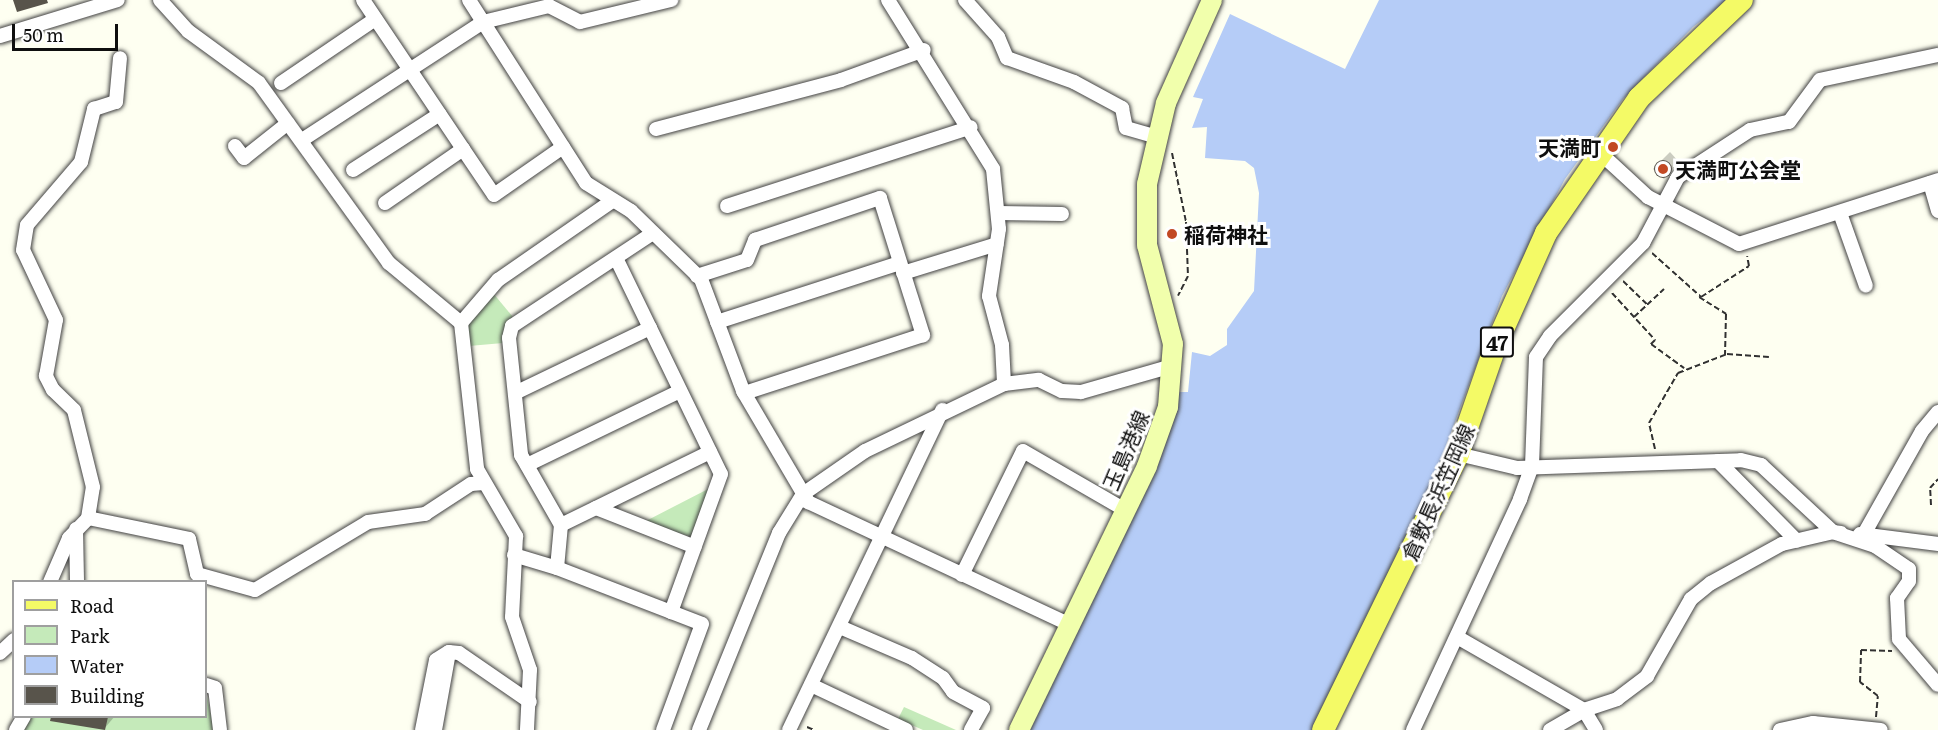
<!DOCTYPE html>
<html>
<head>
<meta charset="utf-8">
<style>
  body { margin:0 }
  #map { position:relative; width:1938px; height:730px; overflow:hidden; background:#fefff1; font-family:Literata,"Noto Sans JP",serif }
  div>[style] { position:absolute }
  .green>* { inset:0; background:#c5eaba }
  .water>* { inset:0; background:#b5ccf7 }
  .shadow>* { inset:0; background:#0003 }
  .building>* { inset:0; background:#58544b }
  .round { border-radius:50% }
  .path>* { height:2px; margin-top:-1px; transform-origin:0; background:repeating-linear-gradient(90deg,#313131 0 6px,transparent 0 9px) }
  .roads { filter:drop-shadow(0 0 2px #424242) drop-shadow(0 0 2px #424242) }
  .street>* { height:14px; margin:-7px; padding:0 7px; transform-origin:7px; border-radius:7px; background:#fff }
  .secondary>* { height:20px; margin:-10px; padding:0 10px; transform-origin:10px; border-radius:10px; background:#f1ffac }
  .primary>* { height:22px; margin:-11px; padding:0 11px; transform-origin:11px; border-radius:11px; background:#f4fa66 }
  .dots>* { width:16px; height:16px; translate:-50% -50%; box-sizing:border-box; border:3px solid #fff; border-radius:50% }
  span { translate:-50% -50%; white-space:nowrap; text-align:center; line-height:1.15; -webkit-text-stroke:6px #fff; paint-order:stroke }
  .shield-label span { padding:2px 4px; background:#fff; border:2px solid; border-radius:4px; -webkit-text-stroke-width:0 }
  .shield-label { font-size:20px; color:#0f0f0f; font-weight:700 }
  .poi-label { font-size:21px; color:#0f0f0f; font-weight:700 }
  .right { translate:-100% -50%; text-align:right }
  .left { translate:0 -50%; text-align:left }
  .street-label { font-size:21px; color:#0f0f0f }
  .legend { position:absolute; left:12px; top:580px; width:195px; height:138px; box-sizing:border-box; background:#fff; border:2px solid #9f9f9f; margin:0; padding:8px 10px; list-style:none; font-size:18px; color:#0f0f0f }
  .legend li { display:flex; align-items:center; gap:12px; height:30px }
  .legend b { width:30px; border:2px solid #9f9f9f }
  .scale { position:absolute; left:12px; top:24px; width:106px; height:27px; box-sizing:border-box; border:3px solid #0f0f0f; border-top:0; padding-left:8px; font-size:18px; line-height:21px; white-space:nowrap; color:#0f0f0f; -webkit-text-stroke:4px #fff; paint-order:stroke }
</style>
</head>
<body>
<div id="map">
  <div class="green">
    <i style="clip-path:polygon(493px 293px,513px 317px,503px 343px,469px 346px,465px 322px)"></i>
    <i style="clip-path:polygon(710px 488px,693px 537px,642px 523px)"></i>
    <i style="clip-path:polygon(206px 692px,214px 730px,24px 730px,31px 717px,206px 716px)"></i>
    <i style="clip-path:polygon(904px 707px,956px 730px,923px 730px,898px 719px)"></i>
  </div>
  <div class="water">
    <i style="clip-path:polygon(1379px 0,1728px 0,1693px 27px,1623px 99px,1565px 179px,1502px 296px,1430px 489px,1314px 730px,1029px 730px,1178px 392px,1188px 392px,1192px 352px,1210px 356px,1227px 345px,1227px 329px,1254px 291px,1259px 193px,1254px 168px,1245px 161px,1205px 158px,1207px 127px,1192px 128px,1203px 99px,1193px 97px,1230px 14px,1345px 69px)"></i>
  </div>
  <div class="shadow">
    <i style="clip-path:polygon(1670px 152px,1679px 162px,1664px 179px,1653px 169px)"></i>
    <i style="clip-path:polygon(62px 716px,115px 716px,104px 729px,60px 722px)"></i>
  </div>
  <div class="building">
    <i style="clip-path:polygon(13px 0,47px 0,48px 3px,17px 12px)"></i>
    <i class="round" style="left:1654px;top:160px;width:18px;height:18px"></i>
    <i style="clip-path:polygon(51px 717px,108px 717px,105px 730px,50px 721px)"></i>
  </div>
  <div class="path">
    <i style="left:1172px;top:153px;width:70px;rotate:78.5deg"></i>
    <i style="left:1186px;top:222px;width:54px;rotate:87.9deg"></i>
    <i style="left:1188px;top:276px;width:22px;rotate:117deg"></i>
    <i style="left:1652px;top:253px;width:66px;rotate:41.9deg"></i>
    <i style="left:1701px;top:297px;width:57px;rotate:-32.9deg"></i>
    <i style="left:1749px;top:266px;width:10px;rotate:-101deg"></i>
    <i style="left:1623px;top:281px;width:33px;rotate:44deg"></i>
    <i style="left:1612px;top:293px;width:64px;rotate:47.5deg"></i>
    <i style="left:1655px;top:340px;width:6px;rotate:135deg"></i>
    <i style="left:1651px;top:344px;width:41px;rotate:36deg"></i>
    <i style="left:1699px;top:297px;width:32px;rotate:32deg"></i>
    <i style="left:1726px;top:314px;width:40px;rotate:91.4deg"></i>
    <i style="left:1634px;top:317px;width:41px;rotate:-43deg"></i>
    <i style="left:1655px;top:449px;width:27px;rotate:-103deg"></i>
    <i style="left:1649px;top:423px;width:58px;rotate:-59.9deg"></i>
    <i style="left:1678px;top:373px;width:53px;rotate:-21.2deg"></i>
    <i style="left:1727px;top:354px;width:42px;rotate:4.1deg"></i>
    <i style="left:1931px;top:505px;width:17px;rotate:-93deg"></i>
    <i style="left:1930px;top:488px;width:12px;rotate:-48deg"></i>
    <i style="left:1876px;top:717px;width:21px;rotate:-85deg"></i>
    <i style="left:1878px;top:696px;width:23px;rotate:-142deg"></i>
    <i style="left:1860px;top:682px;width:32px;rotate:-88deg"></i>
    <i style="left:1861px;top:650px;width:31px;rotate:2deg"></i>
    <i style="left:807px;top:727px;width:8px;rotate:23deg"></i>
  </div>
  <div class="roads">
    <div class="street">
      <i style="left:160px;top:0;width:42px;rotate:47.9deg"></i>
      <i style="left:188px;top:31px;width:88px;rotate:36.2deg"></i>
      <i style="left:259px;top:83px;width:222px;rotate:54.2deg"></i>
      <i style="left:389px;top:263px;width:94px;rotate:39.8deg"></i>
      <i style="left:461px;top:323px;width:147px;rotate:83.7deg"></i>
      <i style="left:477px;top:469px;width:78px;rotate:59.8deg"></i>
      <i style="left:516px;top:536px;width:81px;rotate:92.8deg"></i>
      <i style="left:512px;top:617px;width:56px;rotate:71.2deg"></i>
      <i style="left:530px;top:670px;width:60px;rotate:92.9deg"></i>
      <i style="left:363px;top:0;width:179px;rotate:56.1deg"></i>
      <i style="left:469px;top:0;width:217px;rotate:57.4deg"></i>
      <i style="left:586px;top:183px;width:53px;rotate:31.9deg"></i>
      <i style="left:631px;top:211px;width:98px;rotate:44.2deg"></i>
      <i style="left:701px;top:279px;width:120px;rotate:69.4deg"></i>
      <i style="left:743px;top:391px;width:129px;rotate:59.6deg"></i>
      <i style="left:808px;top:502px;width:287px;rotate:25.1deg"></i>
      <i style="left:888px;top:0;width:199px;rotate:58.1deg"></i>
      <i style="left:993px;top:169px;width:60px;rotate:84.3deg"></i>
      <i style="left:999px;top:229px;width:68px;rotate:98.5deg"></i>
      <i style="left:989px;top:296px;width:51px;rotate:75.1deg"></i>
      <i style="left:1002px;top:345px;width:39px;rotate:87deg"></i>
      <i style="left:965px;top:0;width:50px;rotate:48.3deg"></i>
      <i style="left:998px;top:37px;width:23px;rotate:67deg"></i>
      <i style="left:1007px;top:58px;width:71px;rotate:19.7deg"></i>
      <i style="left:1074px;top:82px;width:55px;rotate:28.4deg"></i>
      <i style="left:1122px;top:108px;width:20px;rotate:79deg"></i>
      <i style="left:1126px;top:128px;width:29px;rotate:16deg"></i>
      <i style="left:0;top:36px;width:123px;rotate:-17deg"></i>
      <i style="left:281px;top:83px;width:114px;rotate:-34.2deg"></i>
      <i style="left:656px;top:129px;width:191px;rotate:-14.8deg"></i>
      <i style="left:841px;top:80px;width:88px;rotate:-19.9deg"></i>
      <i style="left:302px;top:140px;width:216px;rotate:-33.1deg"></i>
      <i style="left:483px;top:22px;width:68px;rotate:-13.6deg"></i>
      <i style="left:549px;top:6px;width:35px;rotate:27deg"></i>
      <i style="left:580px;top:22px;width:94px;rotate:-13.6deg"></i>
      <i style="left:235px;top:146px;width:15px;rotate:53deg"></i>
      <i style="left:244px;top:158px;width:56px;rotate:-38.5deg"></i>
      <i style="left:1599px;top:152px;width:67px;rotate:42.6deg"></i>
      <i style="left:1648px;top:197px;width:102px;rotate:27.3deg"></i>
      <i style="left:1739px;top:244px;width:209px;rotate:-17.8deg"></i>
      <i style="left:353px;top:170px;width:103px;rotate:-32.8deg"></i>
      <i style="left:1930px;top:183px;width:29px;rotate:74deg"></i>
      <i style="left:385px;top:203px;width:95px;rotate:-34.7deg"></i>
      <i style="left:463px;top:149px;width:55px;rotate:56deg"></i>
      <i style="left:494px;top:195px;width:84px;rotate:-34.8deg"></i>
      <i style="left:727px;top:206px;width:256px;rotate:-17.9deg"></i>
      <i style="left:999px;top:213px;width:63px;rotate:0.9deg"></i>
      <i style="left:1840px;top:213px;width:77px;rotate:70.4deg"></i>
      <i style="left:653px;top:233px;width:169px;rotate:146.6deg"></i>
      <i style="left:512px;top:326px;width:12px;rotate:104deg"></i>
      <i style="left:509px;top:338px;width:118px;rotate:84.1deg"></i>
      <i style="left:521px;top:455px;width:81px;rotate:60.3deg"></i>
      <i style="left:561px;top:525px;width:43px;rotate:95.3deg"></i>
      <i style="left:557px;top:568px;width:155px;rotate:21.1deg"></i>
      <i style="left:702px;top:624px;width:113px;rotate:110.2deg"></i>
      <i style="left:616px;top:258px;width:240px;rotate:64.1deg"></i>
      <i style="left:721px;top:474px;width:147px;rotate:109.9deg"></i>
      <i style="left:903px;top:273px;width:98px;rotate:-17.1deg"></i>
      <i style="left:697px;top:276px;width:52px;rotate:-17.7deg"></i>
      <i style="left:747px;top:260px;width:22px;rotate:-68deg"></i>
      <i style="left:755px;top:240px;width:132px;rotate:-18.6deg"></i>
      <i style="left:880px;top:198px;width:144px;rotate:72.6deg"></i>
      <i style="left:923px;top:335px;width:188px;rotate:162deg"></i>
      <i style="left:717px;top:322px;width:192px;rotate:-17.9deg"></i>
      <i style="left:461px;top:323px;width:57px;rotate:-49.3deg"></i>
      <i style="left:498px;top:280px;width:139px;rotate:-34.7deg"></i>
      <i style="left:515px;top:393px;width:150px;rotate:-25.7deg"></i>
      <i style="left:1458px;top:454px;width:61px;rotate:13.3deg"></i>
      <i style="left:1517px;top:468px;width:224px;rotate:-2deg"></i>
      <i style="left:1741px;top:460px;width:21px;rotate:14deg"></i>
      <i style="left:1761px;top:465px;width:98px;rotate:42.9deg"></i>
      <i style="left:1833px;top:532px;width:8px;rotate:7deg"></i>
      <i style="left:1718px;top:461px;width:112px;rotate:45.4deg"></i>
      <i style="left:527px;top:465px;width:170px;rotate:-25.8deg"></i>
      <i style="left:596px;top:508px;width:106px;rotate:21.5deg"></i>
      <i style="left:88px;top:518px;width:31px;rotate:-81deg"></i>
      <i style="left:93px;top:487px;width:79px;rotate:-103.9deg"></i>
      <i style="left:74px;top:410px;width:29px;rotate:-136deg"></i>
      <i style="left:53px;top:390px;width:16px;rotate:-117deg"></i>
      <i style="left:46px;top:376px;width:57px;rotate:-79.9deg"></i>
      <i style="left:56px;top:320px;width:77px;rotate:-115.2deg"></i>
      <i style="left:23px;top:250px;width:25px;rotate:-81deg"></i>
      <i style="left:27px;top:225px;width:83px;rotate:-49.4deg"></i>
      <i style="left:81px;top:162px;width:55px;rotate:-76.2deg"></i>
      <i style="left:94px;top:109px;width:23px;rotate:-18deg"></i>
      <i style="left:116px;top:102px;width:44px;rotate:-84.8deg"></i>
      <i style="left:561px;top:525px;width:166px;rotate:-26.1deg"></i>
      <i style="left:76px;top:529px;width:53px;rotate:88.9deg"></i>
      <i style="left:1860px;top:534px;width:79px;rotate:7.3deg"></i>
      <i style="left:1864px;top:534px;width:118px;rotate:-60.6deg"></i>
      <i style="left:1922px;top:431px;width:25px;rotate:-50deg"></i>
      <i style="left:514px;top:555px;width:45px;rotate:16.8deg"></i>
      <i style="left:962px;top:575px;width:138px;rotate:-63.8deg"></i>
      <i style="left:1023px;top:451px;width:118px;rotate:30deg"></i>
      <i style="left:50px;top:582px;width:48px;rotate:-66.6deg"></i>
      <i style="left:69px;top:538px;width:28px;rotate:-46deg"></i>
      <i style="left:88px;top:518px;width:103px;rotate:11.7deg"></i>
      <i style="left:189px;top:539px;width:36px;rotate:77deg"></i>
      <i style="left:197px;top:574px;width:60px;rotate:15.4deg"></i>
      <i style="left:255px;top:590px;width:132px;rotate:-31deg"></i>
      <i style="left:368px;top:522px;width:58px;rotate:-8deg"></i>
      <i style="left:425px;top:514px;width:55px;rotate:-33.1deg"></i>
      <i style="left:471px;top:484px;width:13px;rotate:-4deg"></i>
      <i style="left:840px;top:627px;width:78px;rotate:23.3deg"></i>
      <i style="left:912px;top:658px;width:37px;rotate:33deg"></i>
      <i style="left:943px;top:678px;width:17px;rotate:54deg"></i>
      <i style="left:953px;top:692px;width:34px;rotate:28deg"></i>
      <i style="left:983px;top:708px;width:25px;rotate:119deg"></i>
      <i style="left:1457px;top:637px;width:146px;rotate:29.9deg"></i>
      <i style="left:1584px;top:710px;width:23px;rotate:59deg"></i>
      <i style="left:0;top:653px;width:19px;rotate:-43deg"></i>
      <i style="left:206px;top:685px;width:9px;rotate:18deg"></i>
      <i style="left:215px;top:688px;width:42px;rotate:83.2deg"></i>
      <i style="left:811px;top:685px;width:105px;rotate:25.3deg"></i>
      <i style="left:16px;top:730px;width:16px;rotate:-60deg"></i>
      <i style="left:422px;top:730px;width:71px;rotate:-78.7deg"></i>
      <i style="left:436px;top:660px;width:15px;rotate:-32deg"></i>
      <i style="left:449px;top:652px;width:10px;rotate:6deg"></i>
      <i style="left:459px;top:653px;width:86px;rotate:34.6deg"></i>
      <i style="left:435px;top:730px;width:79px;rotate:-79.8deg"></i>
      <i style="left:699px;top:730px;width:213px;rotate:-67.9deg"></i>
      <i style="left:779px;top:533px;width:46px;rotate:-58.4deg"></i>
      <i style="left:803px;top:494px;width:75px;rotate:-34.7deg"></i>
      <i style="left:865px;top:451px;width:154px;rotate:-25.7deg"></i>
      <i style="left:1004px;top:384px;width:35px;rotate:-7deg"></i>
      <i style="left:1039px;top:380px;width:25px;rotate:26deg"></i>
      <i style="left:1062px;top:391px;width:19px;rotate:3deg"></i>
      <i style="left:1081px;top:392px;width:95px;rotate:-15.9deg"></i>
      <i style="left:789px;top:730px;width:355px;rotate:-64.4deg"></i>
      <i style="left:1413px;top:730px;width:255px;rotate:-65.1deg"></i>
      <i style="left:1520px;top:499px;width:35px;rotate:-70deg"></i>
      <i style="left:1532px;top:466px;width:109px;rotate:-87.9deg"></i>
      <i style="left:1536px;top:357px;width:25px;rotate:-56deg"></i>
      <i style="left:1550px;top:336px;width:132px;rotate:-45deg"></i>
      <i style="left:1643px;top:243px;width:75px;rotate:-62.1deg"></i>
      <i style="left:1678px;top:177px;width:86px;rotate:-33.1deg"></i>
      <i style="left:1750px;top:130px;width:40px;rotate:-12deg"></i>
      <i style="left:1789px;top:122px;width:52px;rotate:-53.6deg"></i>
      <i style="left:1820px;top:80px;width:121px;rotate:-12deg"></i>
      <i style="left:1550px;top:730px;width:39px;rotate:-30deg"></i>
      <i style="left:1584px;top:710px;width:35px;rotate:-18deg"></i>
      <i style="left:1617px;top:699px;width:38px;rotate:-37deg"></i>
      <i style="left:1647px;top:676px;width:89px;rotate:-60.3deg"></i>
      <i style="left:1691px;top:599px;width:26px;rotate:-39deg"></i>
      <i style="left:1711px;top:583px;width:81px;rotate:-28.8deg"></i>
      <i style="left:1782px;top:544px;width:52px;rotate:-13.2deg"></i>
      <i style="left:1833px;top:532px;width:44px;rotate:18.4deg"></i>
      <i style="left:1875px;top:546px;width:41px;rotate:34.1deg"></i>
      <i style="left:1909px;top:569px;width:12px;rotate:90deg"></i>
      <i style="left:1909px;top:581px;width:21px;rotate:125deg"></i>
      <i style="left:1897px;top:598px;width:41px;rotate:87.2deg"></i>
      <i style="left:1899px;top:639px;width:60px;rotate:49.7deg"></i>
      <i style="left:1780px;top:730px;width:34px;rotate:-12deg"></i>
      <i style="left:1813px;top:723px;width:68px;rotate:5.9deg"></i>
    </div>
    <div class="secondary">
      <i style="left:1019px;top:730px;width:293px;rotate:-64.1deg"></i>
      <i style="left:1147px;top:466px;width:63px;rotate:-70.4deg"></i>
      <i style="left:1168px;top:407px;width:63px;rotate:-85.5deg"></i>
      <i style="left:1173px;top:344px;width:102px;rotate:-104.7deg"></i>
      <i style="left:1147px;top:245px;width:61px;rotate:-90deg"></i>
      <i style="left:1147px;top:184px;width:83px;rotate:-76.8deg"></i>
      <i style="left:1166px;top:103px;width:113px;rotate:-65.9deg"></i>
    </div>
    <div class="primary">
      <i style="left:1323px;top:730px;width:307px;rotate:-63.9deg"></i>
      <i style="left:1458px;top:454px;width:113px;rotate:-70.9deg"></i>
      <i style="left:1495px;top:347px;width:125px;rotate:-65.9deg"></i>
      <i style="left:1546px;top:233px;width:164px;rotate:-55.4deg"></i>
      <i style="left:1639px;top:98px;width:142px;rotate:-43.6deg"></i>
    </div>
  </div>
  <div class="dots">
    <i style="left:1613px;top:147px;background:#c24924"></i>
    <i style="left:1663px;top:169px;background:#c24924"></i>
    <i style="left:1172px;top:234px;background:#c24924"></i>
  </div>
  <div class="shield-label">
    <span style="left:1497px;top:342px">47</span>
  </div>
  <div class="poi-label">
    <span class="right" style="left:1601px;top:147px">天満町</span>
    <span class="left" style="left:1675px;top:169px">天満町公会堂</span>
    <span class="left" style="left:1184px;top:234px">稲荷神社</span>
  </div>
  <div class="street-label">
    <span style="left:1125px;top:450px;rotate:-67deg">玉島港線</span>
    <span style="left:1437px;top:492px;rotate:-66deg">倉敷長浜笠岡線</span>
  </div>
  <ul class="legend">
  <li><b style="height:8px;background:#f4fa66"></b>Road</li>
  <li><b style="height:16px;background:#c5eaba"></b>Park</li>
  <li><b style="height:16px;background:#b5ccf7"></b>Water</li>
  <li><b style="height:16px;background:#58544b"></b>Building</li>
  </ul>
  <div class="scale">50 m</div>
</div>
</body>
</html>
